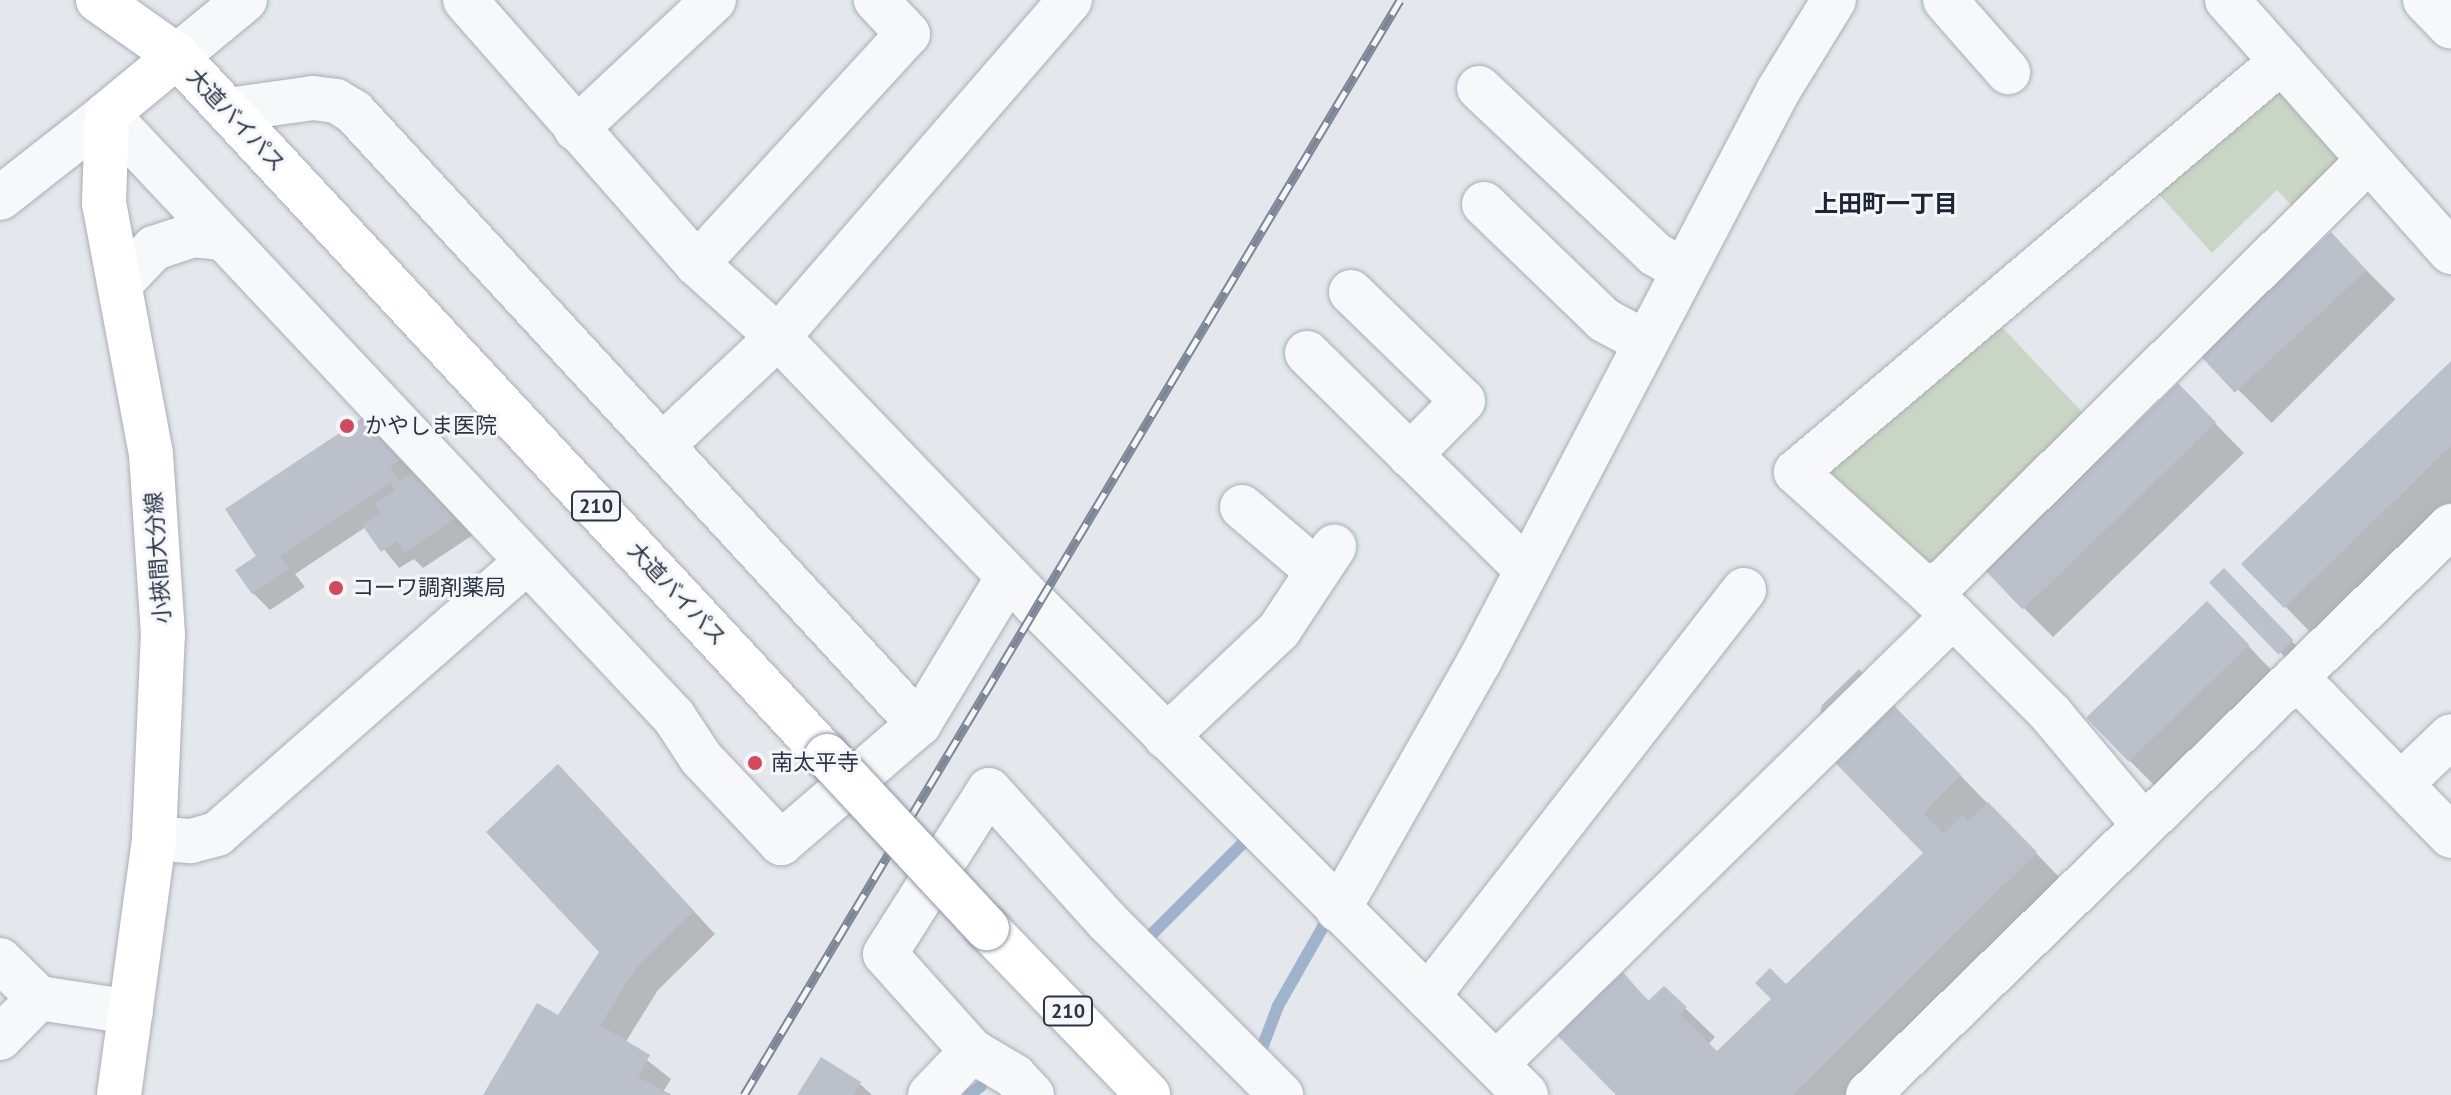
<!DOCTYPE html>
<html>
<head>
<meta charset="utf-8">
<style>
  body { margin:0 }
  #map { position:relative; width:2451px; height:1095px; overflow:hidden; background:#e4e7ec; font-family:"PT Sans","Noto Sans JP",sans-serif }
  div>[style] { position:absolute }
  .green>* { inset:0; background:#c9d6c5 }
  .shadow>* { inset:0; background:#0003; transform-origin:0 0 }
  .stream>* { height:12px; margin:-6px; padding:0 6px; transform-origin:6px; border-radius:6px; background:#9fb4cc }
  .building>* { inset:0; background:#bbc0ca; transform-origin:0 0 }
  .roads { filter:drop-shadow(0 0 2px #a9aeb7) drop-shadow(0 0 2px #a9aeb7) }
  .minor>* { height:44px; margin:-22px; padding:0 22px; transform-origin:22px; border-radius:22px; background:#f7f8fa }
  .major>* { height:44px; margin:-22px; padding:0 22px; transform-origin:22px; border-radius:22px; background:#fff }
  .highway>* { height:44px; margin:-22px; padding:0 22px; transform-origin:22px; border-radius:22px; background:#fff }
  .rail>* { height:9px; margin-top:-4.5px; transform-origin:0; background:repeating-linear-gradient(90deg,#f4f6f9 0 18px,#7d8696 0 36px); box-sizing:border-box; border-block:2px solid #7d8696 }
  .bridges { filter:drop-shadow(0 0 2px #8b94a3) drop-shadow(0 0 2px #8b94a3) }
  .highway-bridge>* { height:44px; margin:-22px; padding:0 22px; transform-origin:22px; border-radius:22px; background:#fff }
  .dots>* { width:22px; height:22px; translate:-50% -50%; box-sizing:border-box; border:4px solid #f4f6f9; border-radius:50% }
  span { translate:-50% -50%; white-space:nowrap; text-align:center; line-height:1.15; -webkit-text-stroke:6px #f4f6f9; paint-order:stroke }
  .shield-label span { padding:2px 6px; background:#f4f6f9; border:2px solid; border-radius:6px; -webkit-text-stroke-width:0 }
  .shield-label { font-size:20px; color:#2b3445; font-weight:700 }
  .street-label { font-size:22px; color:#2b3445 }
  .poi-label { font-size:22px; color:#2b3445 }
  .left { translate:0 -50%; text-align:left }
  .neighbourhood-label { font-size:24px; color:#1d2536; font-weight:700 }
</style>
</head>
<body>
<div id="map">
  <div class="green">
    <i style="clip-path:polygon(2280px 85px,2349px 164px,2299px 213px,2277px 190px,2212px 253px,2154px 189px)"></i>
    <i style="clip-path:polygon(1999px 324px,2084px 414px,1926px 571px,1824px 470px)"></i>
  </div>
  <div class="shadow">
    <i style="left:2331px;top:235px;width:91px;height:175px;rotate:45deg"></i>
    <i style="clip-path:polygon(2451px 364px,2451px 503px,2314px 636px,2244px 564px)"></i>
    <i style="clip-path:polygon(377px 411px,479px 531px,423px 568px,414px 559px,399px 568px,366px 527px,295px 574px,305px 587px,270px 610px,253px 593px,259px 557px)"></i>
    <i style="clip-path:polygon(2207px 415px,2244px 453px,2053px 637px,2024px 608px)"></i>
    <i style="left:2224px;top:571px;width:115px;height:16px;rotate:46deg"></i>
    <i style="clip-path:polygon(2236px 633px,2277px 676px,2158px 789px,2129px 760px)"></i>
    <i style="clip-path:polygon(1888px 701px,2064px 882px,1849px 1095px,1619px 1095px,1604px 993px,1623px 975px,1650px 1002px,1664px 988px,1715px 1037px,1708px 1045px,1717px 1054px,1926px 853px)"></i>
    <i style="clip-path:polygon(580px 788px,715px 934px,658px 990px,625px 1043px,671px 1079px,663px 1092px,668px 1095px,486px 1095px,559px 1017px,602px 952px)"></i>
    <i style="clip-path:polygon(821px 1060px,860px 1084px,872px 1095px,799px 1095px)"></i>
  </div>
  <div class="stream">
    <i style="left:1149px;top:937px;width:139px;rotate:-45deg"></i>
    <i style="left:1247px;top:839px;width:10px;rotate:45deg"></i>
    <i style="left:1262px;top:1048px;width:45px;rotate:-69.1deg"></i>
    <i style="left:1278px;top:1006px;width:101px;rotate:-60.4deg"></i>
    <i style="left:969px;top:1095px;width:15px;rotate:-37deg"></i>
  </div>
  <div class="building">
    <i style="left:2331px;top:232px;width:52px;height:180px;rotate:47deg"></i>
    <i style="clip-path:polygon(2451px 361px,2451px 446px,2284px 608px,2241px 564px)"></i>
    <i style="left:2178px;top:383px;width:55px;height:269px;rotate:46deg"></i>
    <i style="clip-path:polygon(377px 408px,408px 455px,390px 467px,399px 481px,429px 461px,463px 513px,405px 552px,397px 541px,381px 552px,362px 525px,381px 513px,375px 504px,395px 491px,390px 483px,280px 556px,289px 569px,252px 594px,235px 570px,256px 556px,225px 509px)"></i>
    <i style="left:2224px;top:568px;width:100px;height:21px;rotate:46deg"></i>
    <i style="left:2207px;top:601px;width:61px;height:168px;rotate:46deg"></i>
    <i style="clip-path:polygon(1859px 669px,1961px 775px,1924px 813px,1943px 834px,1963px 814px,1968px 822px,1988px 802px,2037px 852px,1793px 1095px,1616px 1095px,1557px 1035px,1577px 1015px,1569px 1009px,1595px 982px,1604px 990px,1623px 972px,1648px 1001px,1664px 986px,1687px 1007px,1680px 1015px,1717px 1051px,1771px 999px,1755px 983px,1770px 968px,1786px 984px,1923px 853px,1815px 742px,1822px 705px)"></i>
    <i style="clip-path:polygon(558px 764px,694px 911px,636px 968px,600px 1025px,650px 1055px,638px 1077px,672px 1095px,483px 1095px,537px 1003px,558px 1015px,599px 952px,486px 832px)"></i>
    <i style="clip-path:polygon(821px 1057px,861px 1082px,854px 1095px,797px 1095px)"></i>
  </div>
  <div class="roads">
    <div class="minor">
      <i style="left:465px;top:0;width:351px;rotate:48.7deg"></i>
      <i style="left:697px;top:264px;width:109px;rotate:42deg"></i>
      <i style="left:778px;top:337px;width:372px;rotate:46.1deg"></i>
      <i style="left:1036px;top:605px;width:693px;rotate:45deg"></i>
      <i style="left:1945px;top:0;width:96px;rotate:48.8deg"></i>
      <i style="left:2227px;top:0;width:337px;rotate:48.4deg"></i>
      <i style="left:2425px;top:0;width:37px;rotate:46deg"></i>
      <i style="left:177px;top:56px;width:88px;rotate:-39.5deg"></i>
      <i style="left:1479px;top:88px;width:242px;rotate:43.3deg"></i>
      <i style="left:1655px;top:254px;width:32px;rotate:30deg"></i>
      <i style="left:228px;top:110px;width:86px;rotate:-8deg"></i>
      <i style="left:313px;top:98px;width:23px;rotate:7deg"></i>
      <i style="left:336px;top:101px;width:21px;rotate:31deg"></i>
      <i style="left:354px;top:112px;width:833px;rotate:47.29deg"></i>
      <i style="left:576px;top:129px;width:189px;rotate:-43.1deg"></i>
      <i style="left:0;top:198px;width:136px;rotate:-38.1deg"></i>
      <i style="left:107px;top:114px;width:828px;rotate:46.76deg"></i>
      <i style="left:674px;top:717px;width:49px;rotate:56.6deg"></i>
      <i style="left:701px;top:758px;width:117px;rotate:46.7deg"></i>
      <i style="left:781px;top:843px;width:182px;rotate:-40.8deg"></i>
      <i style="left:919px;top:724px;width:172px;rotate:-58.8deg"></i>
      <i style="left:1484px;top:204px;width:167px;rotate:44deg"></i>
      <i style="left:1604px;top:320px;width:47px;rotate:28.2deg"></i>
      <i style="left:697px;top:264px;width:312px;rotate:-47.5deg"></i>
      <i style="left:908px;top:34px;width:47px;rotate:-133.3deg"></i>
      <i style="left:120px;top:284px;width:50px;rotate:-46.6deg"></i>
      <i style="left:154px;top:248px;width:41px;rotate:-18.4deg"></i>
      <i style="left:193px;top:235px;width:30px;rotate:6deg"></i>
      <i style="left:1351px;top:292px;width:156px;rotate:44.2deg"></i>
      <i style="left:1463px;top:401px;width:76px;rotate:134.5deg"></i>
      <i style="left:1307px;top:353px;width:309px;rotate:44.6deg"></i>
      <i style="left:664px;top:444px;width:156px;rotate:-43.2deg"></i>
      <i style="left:778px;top:337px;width:446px;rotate:-49.1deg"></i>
      <i style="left:1242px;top:507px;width:99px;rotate:40.5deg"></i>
      <i style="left:1931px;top:594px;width:614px;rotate:-44.74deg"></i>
      <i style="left:2296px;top:677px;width:222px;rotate:45.7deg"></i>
      <i style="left:1166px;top:737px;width:156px;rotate:-43.4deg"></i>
      <i style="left:1279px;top:630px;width:100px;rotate:-56.5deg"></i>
      <i style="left:2401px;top:784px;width:69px;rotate:-43.8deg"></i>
      <i style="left:2144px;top:825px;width:145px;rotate:-130deg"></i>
      <i style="left:2051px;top:714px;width:170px;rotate:-135deg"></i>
      <i style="left:1931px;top:594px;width:182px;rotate:-137.9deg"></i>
      <i style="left:1796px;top:472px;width:636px;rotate:-40.22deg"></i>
      <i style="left:154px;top:838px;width:37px;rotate:5deg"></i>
      <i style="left:191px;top:841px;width:27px;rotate:-15deg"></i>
      <i style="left:217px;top:834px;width:412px;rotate:-41.3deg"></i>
      <i style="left:1338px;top:910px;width:285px;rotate:-60.4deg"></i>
      <i style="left:1479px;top:662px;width:645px;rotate:-62.36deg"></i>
      <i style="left:1778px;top:91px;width:107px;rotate:-58.4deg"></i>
      <i style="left:0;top:960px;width:54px;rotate:44.3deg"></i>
      <i style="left:1427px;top:997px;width:516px;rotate:-52.09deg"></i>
      <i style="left:0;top:1038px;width:56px;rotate:-45.7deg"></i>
      <i style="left:39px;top:998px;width:93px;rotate:8.7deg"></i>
      <i style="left:1496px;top:1064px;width:640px;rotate:-44.43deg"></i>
      <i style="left:930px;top:1095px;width:61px;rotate:-46.3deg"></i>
      <i style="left:1032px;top:1095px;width:26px;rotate:-133deg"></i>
      <i style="left:1014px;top:1076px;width:49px;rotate:-149.2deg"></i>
      <i style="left:972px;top:1051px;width:130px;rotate:-131.9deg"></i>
      <i style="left:885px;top:954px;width:194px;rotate:-57.6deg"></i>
      <i style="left:989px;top:790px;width:178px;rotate:48deg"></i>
      <i style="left:1108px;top:922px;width:245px;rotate:45deg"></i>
      <i style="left:1868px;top:1095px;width:815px;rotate:-44.3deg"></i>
    </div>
    <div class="major">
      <i style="left:119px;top:1095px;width:259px;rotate:-82.2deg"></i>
      <i style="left:154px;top:838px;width:203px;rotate:-87.5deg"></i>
      <i style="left:163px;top:635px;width:181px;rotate:-93.8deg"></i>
      <i style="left:151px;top:454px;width:255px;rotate:-100.6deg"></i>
      <i style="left:104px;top:203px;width:89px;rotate:-88.1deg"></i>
      <i style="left:107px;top:114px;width:91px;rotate:-39.6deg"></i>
    </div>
    <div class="highway">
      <i style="left:98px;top:0;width:97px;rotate:35.3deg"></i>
      <i style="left:177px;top:56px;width:955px;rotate:47.12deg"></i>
      <i style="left:987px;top:928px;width:232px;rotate:46deg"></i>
    </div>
  </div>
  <div class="rail">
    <i style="left:744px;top:1095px;width:1276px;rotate:-59.07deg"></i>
  </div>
  <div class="bridges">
    <div class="highway-bridge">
      <i style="left:827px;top:756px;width:235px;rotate:47.1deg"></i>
    </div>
  </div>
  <div class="dots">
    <i style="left:347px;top:426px;background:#d1495b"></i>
    <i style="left:336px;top:588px;background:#d1495b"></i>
    <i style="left:755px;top:763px;background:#d1495b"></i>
  </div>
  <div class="shield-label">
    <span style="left:596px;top:506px">210</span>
    <span style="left:1068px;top:1011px">210</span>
  </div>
  <div class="street-label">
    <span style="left:236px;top:120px;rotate:47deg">大道バイパス</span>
    <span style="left:158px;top:558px;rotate:-94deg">小挾間大分線</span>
    <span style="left:677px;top:594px;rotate:47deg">大道バイパス</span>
  </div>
  <div class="poi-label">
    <span class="left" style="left:365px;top:426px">かやしま医院</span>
    <span class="left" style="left:352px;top:588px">コーワ調剤薬局</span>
    <span class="left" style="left:771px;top:763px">南太平寺</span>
  </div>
  <div class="neighbourhood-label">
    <span style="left:1886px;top:204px">上田町一丁目</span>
  </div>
</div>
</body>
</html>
